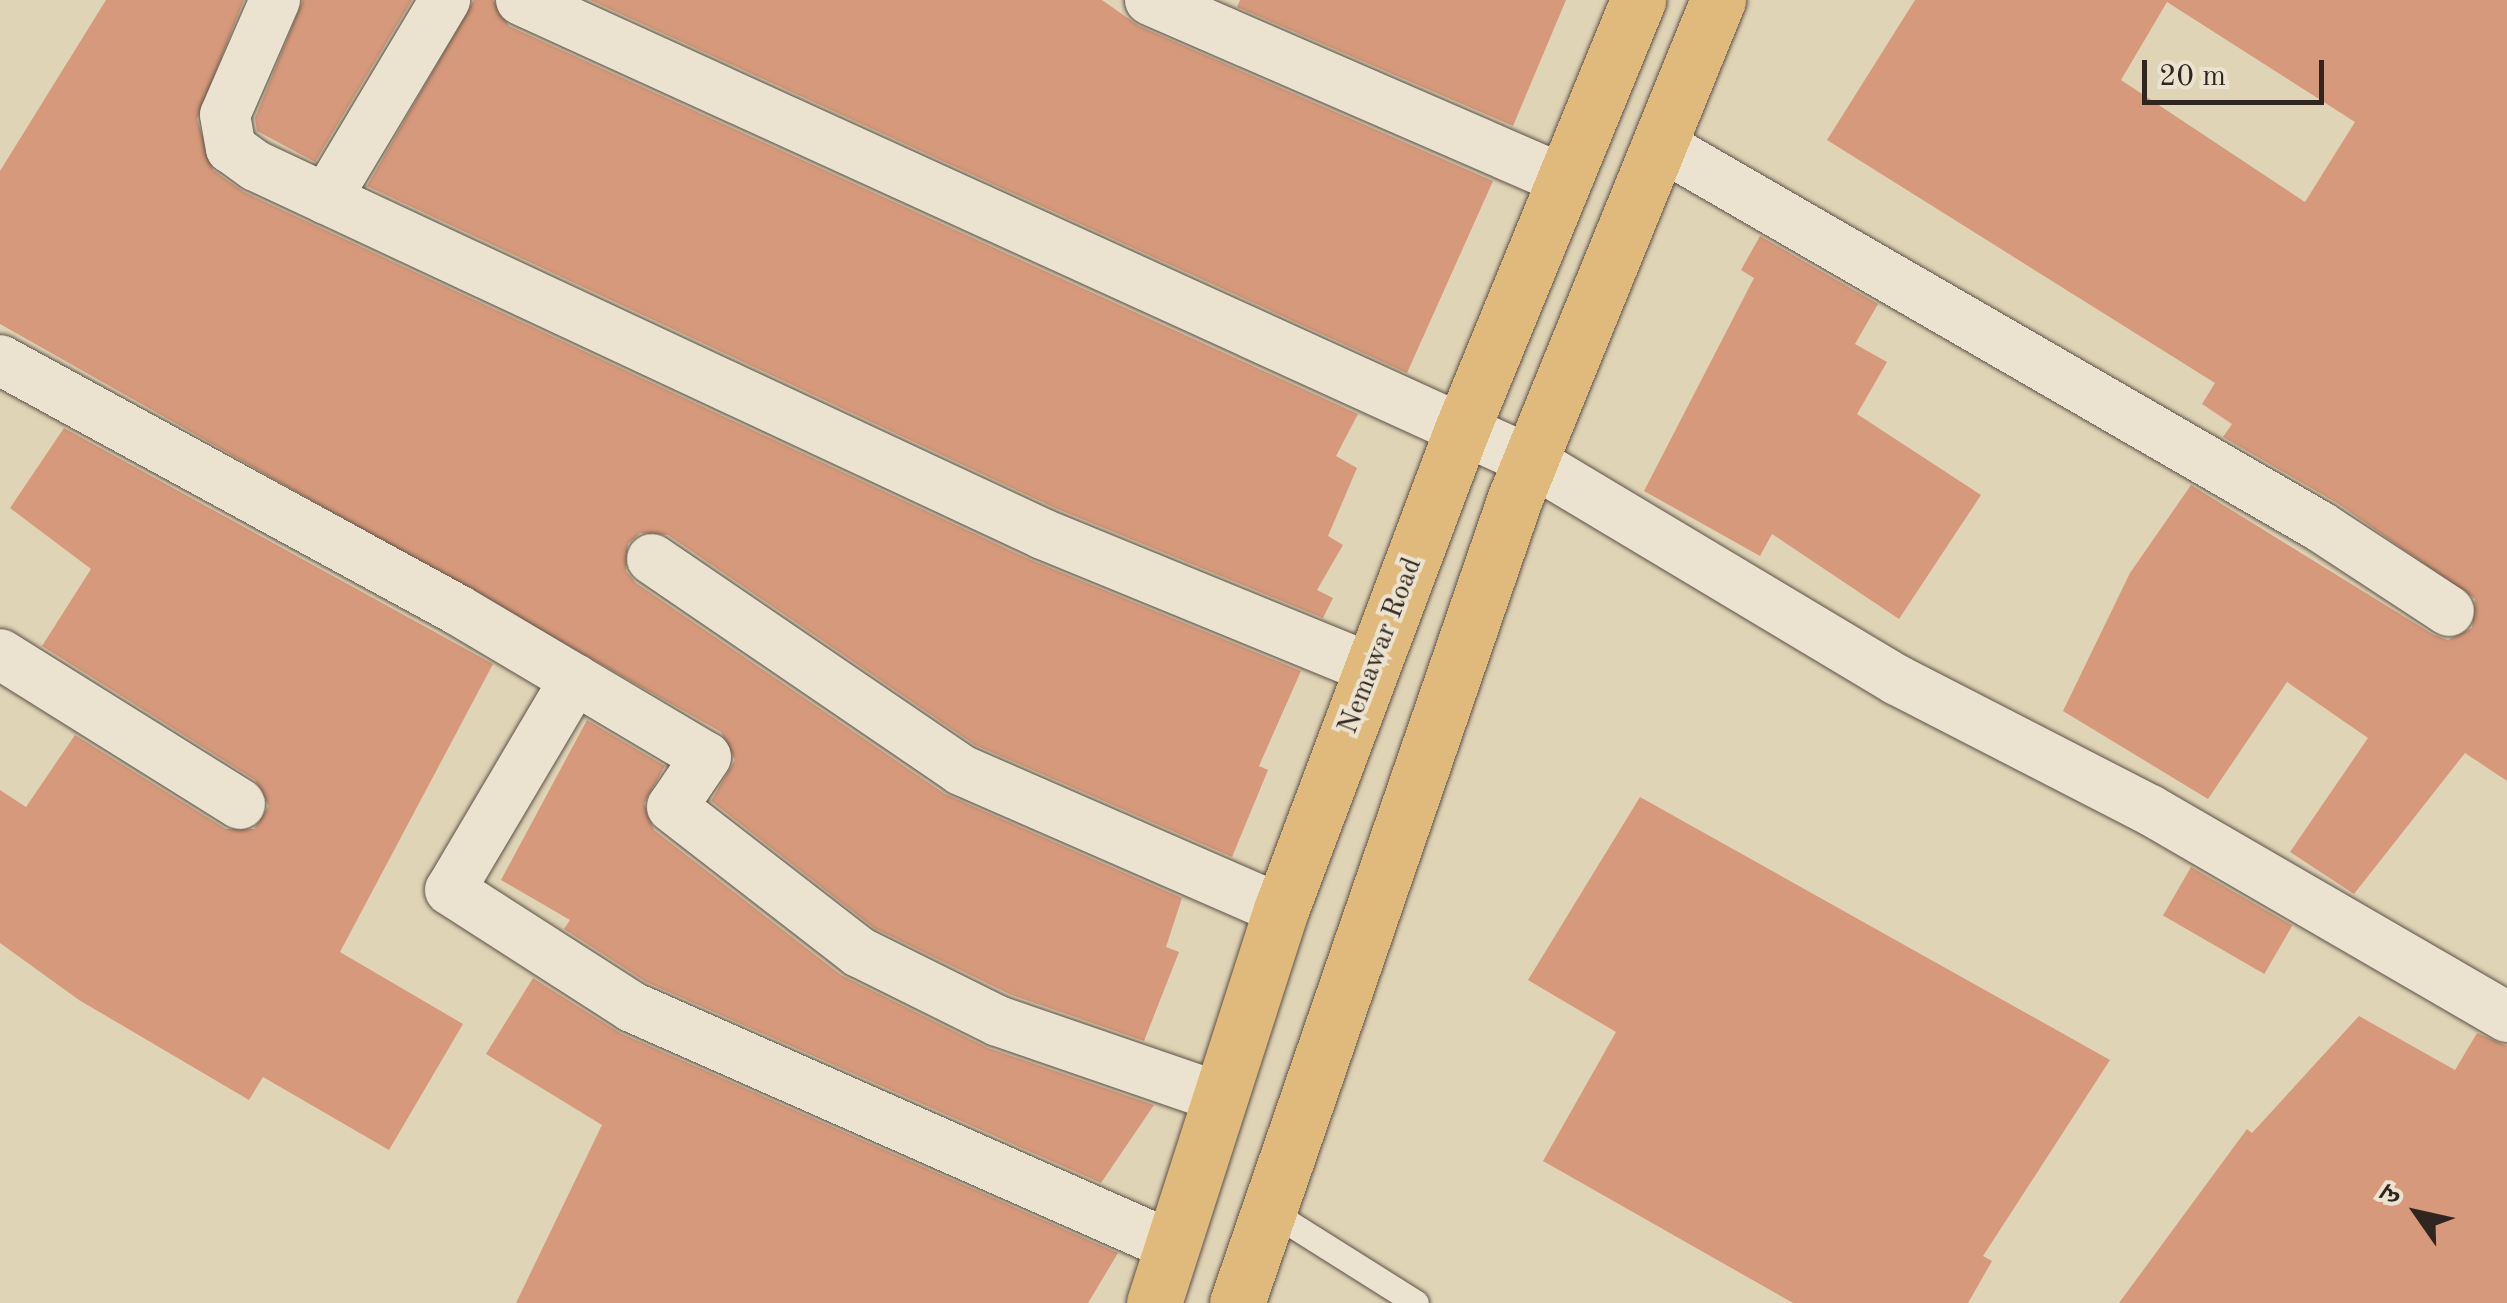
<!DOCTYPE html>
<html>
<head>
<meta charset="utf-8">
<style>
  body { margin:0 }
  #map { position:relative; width:2507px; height:1303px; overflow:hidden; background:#e0d4b7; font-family:"Old Standard TT","Noto Serif Devanagari",serif }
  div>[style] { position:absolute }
  .building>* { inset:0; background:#d6997b; transform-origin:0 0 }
  .roads { filter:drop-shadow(0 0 2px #5d5146) drop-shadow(0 0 2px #5d5146) }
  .service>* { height:25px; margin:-12.5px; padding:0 12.5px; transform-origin:12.5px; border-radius:12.5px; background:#ebe3d0 }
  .minor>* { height:50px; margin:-25px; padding:0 25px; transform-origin:25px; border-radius:25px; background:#ebe3d0 }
  .trunk>* { height:55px; margin:-27.5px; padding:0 27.5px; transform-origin:27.5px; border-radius:27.5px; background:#e0ba7c }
  span { translate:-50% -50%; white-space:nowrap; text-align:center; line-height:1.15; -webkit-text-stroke:8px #ebe3d0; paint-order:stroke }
  .street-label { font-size:28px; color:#312520 }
  .north { position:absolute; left:2367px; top:1163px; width:100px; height:100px; -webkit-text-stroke:8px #ebe3d0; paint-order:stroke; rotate:304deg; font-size:28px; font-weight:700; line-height:40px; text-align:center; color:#312520 }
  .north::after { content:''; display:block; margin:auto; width:35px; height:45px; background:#312520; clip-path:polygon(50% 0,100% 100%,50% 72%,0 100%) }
  .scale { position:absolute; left:2142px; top:60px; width:182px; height:45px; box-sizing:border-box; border:5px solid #312520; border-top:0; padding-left:12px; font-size:30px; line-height:35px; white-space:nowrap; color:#312520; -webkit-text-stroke:8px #ebe3d0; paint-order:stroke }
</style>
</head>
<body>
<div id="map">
  <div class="building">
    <i style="clip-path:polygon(106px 0,244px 0,197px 119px,213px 170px,244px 192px,1031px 560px,1301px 671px,1259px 766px,1268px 770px,1232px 857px,975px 745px,668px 535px,640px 533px,628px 544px,626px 571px,636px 583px,945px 794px,1182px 898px,1166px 947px,1179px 952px,1144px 1041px,1009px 994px,874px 928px,711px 801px,735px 760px,721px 732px,0 324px,0 171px)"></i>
    <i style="clip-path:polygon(303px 0,412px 0,315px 162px,257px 131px,255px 118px)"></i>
    <i style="clip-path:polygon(474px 0,493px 0,509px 26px,1358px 414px,1336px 456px,1357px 468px,1328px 536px,1343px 545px,1317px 590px,1333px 598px,1323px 618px,1055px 508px,367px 186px)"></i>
    <i style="clip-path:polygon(590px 0,1102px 0,1139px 26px,1493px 181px,1407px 373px)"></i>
    <i style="clip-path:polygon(1240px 0,1566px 0,1513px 126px,1237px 7px)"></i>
    <i style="clip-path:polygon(evenodd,1915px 0,2507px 0,2507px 781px,2465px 753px,2354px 894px,2290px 852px,2368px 738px,2287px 682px,2208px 799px,2063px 711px,2130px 573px,2191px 485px,2434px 635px,2448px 640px,2472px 628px,2475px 599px,2337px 503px,2223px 437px,2232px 424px,2202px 404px,2215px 383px,1827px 140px,1915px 0,2167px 2px,2355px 122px,2305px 202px,2121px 80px,2167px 2px)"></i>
    <i style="clip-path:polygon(1760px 236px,1878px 304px,1855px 344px,1887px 362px,1857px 414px,1981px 495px,1899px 619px,1772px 534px,1760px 556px,1644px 491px,1754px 278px,1741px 270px)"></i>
    <i style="clip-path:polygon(64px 428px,493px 664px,340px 952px,463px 1024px,389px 1150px,263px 1077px,249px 1100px,79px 1000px,0 943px,0 790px,26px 807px,75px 735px,226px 829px,254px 829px,269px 806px,255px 780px,42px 646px,91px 569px,10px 508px)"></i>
    <i style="clip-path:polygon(587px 720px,665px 766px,644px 803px,654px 830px,841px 975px,988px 1048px,1154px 1105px,1101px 1183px,646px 982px,564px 929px,570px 920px,501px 880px)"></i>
    <i style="clip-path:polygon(1640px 797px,2110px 1060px,1983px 1256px,1992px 1261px,1968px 1303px,1793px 1303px,1543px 1161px,1616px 1032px,1528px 980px)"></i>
    <i style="left:2191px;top:867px;width:117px;height:56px;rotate:30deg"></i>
    <i style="clip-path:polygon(533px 978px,620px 1033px,1118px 1253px,1088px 1303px,516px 1303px,602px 1125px,486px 1054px)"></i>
    <i style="clip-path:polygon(2359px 1016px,2455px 1070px,2477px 1033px,2507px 1046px,2507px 1303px,2119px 1303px,2247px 1129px,2252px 1133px)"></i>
  </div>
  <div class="roads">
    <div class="service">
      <i style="left:1267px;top:1209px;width:176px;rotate:32.2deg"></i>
    </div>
    <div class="minor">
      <i style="left:275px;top:0;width:125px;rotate:113.5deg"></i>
      <i style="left:225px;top:115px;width:34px;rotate:80deg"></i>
      <i style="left:231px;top:148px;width:31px;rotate:36deg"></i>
      <i style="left:256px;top:166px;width:869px;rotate:25.06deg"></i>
      <i style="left:1043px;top:534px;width:356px;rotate:22.3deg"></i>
      <i style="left:521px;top:0;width:1110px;rotate:24.53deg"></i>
      <i style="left:1531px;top:461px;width:427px;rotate:30.9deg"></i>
      <i style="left:1897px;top:680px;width:284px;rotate:27.2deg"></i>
      <i style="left:2150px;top:810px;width:413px;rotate:30.1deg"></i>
      <i style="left:1150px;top:0;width:451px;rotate:23.5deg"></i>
      <i style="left:1662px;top:146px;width:761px;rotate:30.03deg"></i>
      <i style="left:2321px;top:527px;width:153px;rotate:33.3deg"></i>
      <i style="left:326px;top:199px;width:232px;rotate:-59.1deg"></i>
      <i style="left:0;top:360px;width:522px;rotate:28.63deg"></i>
      <i style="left:458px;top:610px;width:288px;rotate:30.7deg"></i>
      <i style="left:706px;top:757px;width:60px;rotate:124.2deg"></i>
      <i style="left:672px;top:807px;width:237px;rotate:37.8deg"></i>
      <i style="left:859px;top:952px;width:155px;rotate:26.4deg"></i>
      <i style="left:998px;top:1021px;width:234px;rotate:19deg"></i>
      <i style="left:652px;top:559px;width:374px;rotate:34.3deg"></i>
      <i style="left:961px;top:770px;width:349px;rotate:23.6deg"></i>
      <i style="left:0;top:654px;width:283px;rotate:32deg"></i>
      <i style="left:575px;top:679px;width:245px;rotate:120.6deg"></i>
      <i style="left:450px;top:890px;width:216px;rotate:32.7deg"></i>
      <i style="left:632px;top:1007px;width:591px;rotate:23.87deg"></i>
    </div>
    <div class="trunk">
      <i style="left:1154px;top:1303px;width:413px;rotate:-72.1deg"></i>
      <i style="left:1281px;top:910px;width:511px;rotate:-69.37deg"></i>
      <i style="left:1461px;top:432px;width:467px;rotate:-67.7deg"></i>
      <i style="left:1237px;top:1303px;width:852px;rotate:-70.95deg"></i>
      <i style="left:1515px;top:498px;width:538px;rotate:-67.82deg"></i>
    </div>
  </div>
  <div class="street-label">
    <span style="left:1381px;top:646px;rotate:-69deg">Nemawar Road</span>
  </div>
  <div class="north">उ</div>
  <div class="scale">20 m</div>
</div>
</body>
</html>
